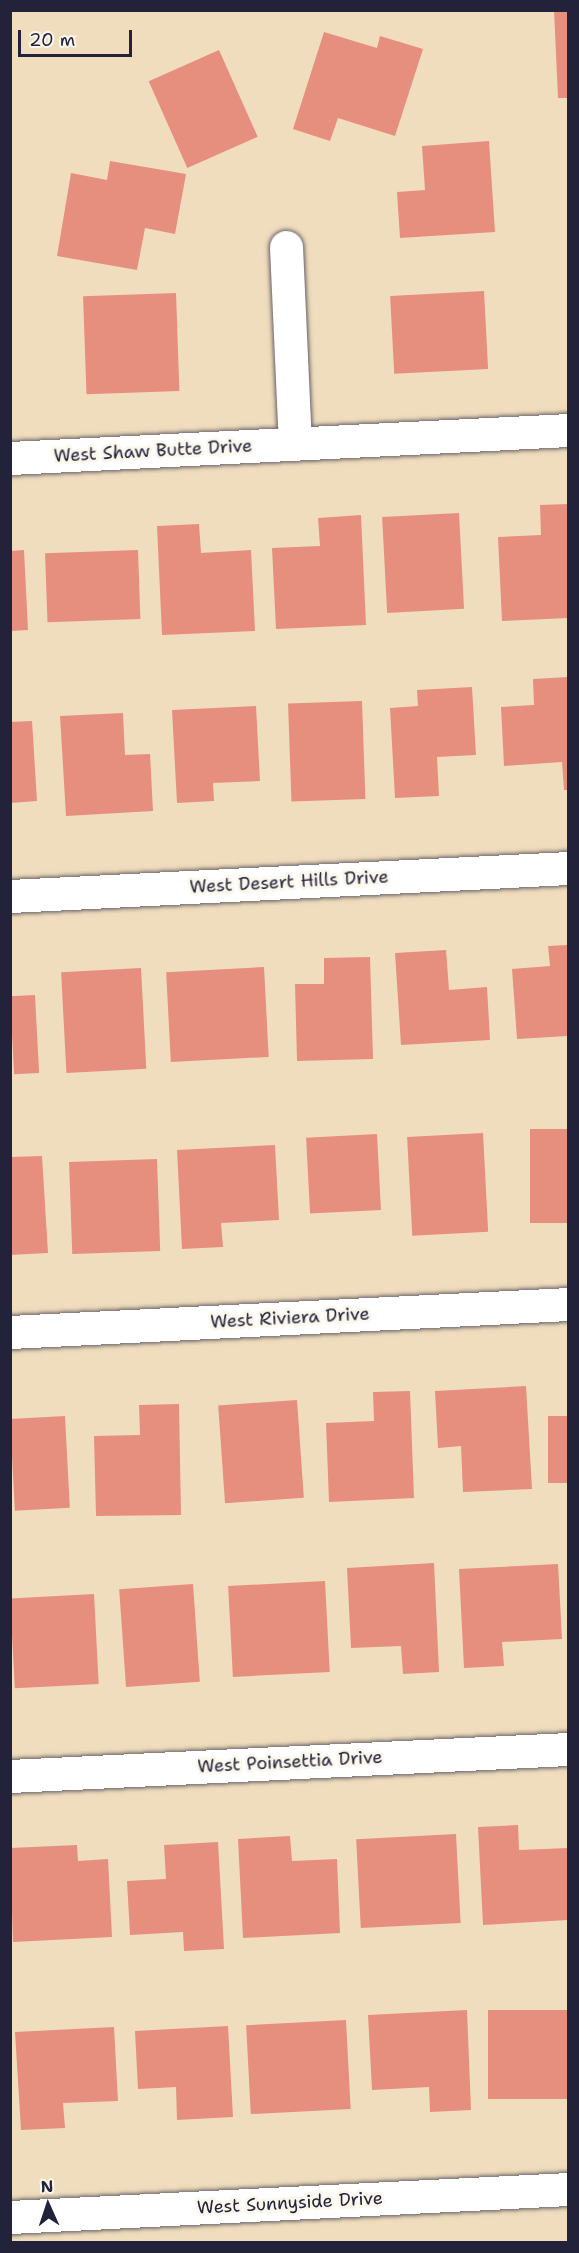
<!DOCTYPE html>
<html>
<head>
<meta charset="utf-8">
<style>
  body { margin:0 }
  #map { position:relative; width:579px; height:2253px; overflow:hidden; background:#f0ddbd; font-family:"Shantell Sans",sans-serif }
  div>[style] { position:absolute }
  .building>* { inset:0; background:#e68f7f; transform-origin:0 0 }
  .roads { filter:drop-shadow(0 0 2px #6a6368) drop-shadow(0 0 2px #6a6368) }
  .street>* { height:33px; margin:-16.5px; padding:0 16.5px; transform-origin:16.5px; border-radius:16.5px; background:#fff }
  span { translate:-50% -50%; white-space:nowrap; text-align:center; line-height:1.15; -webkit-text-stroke:6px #fbf7ec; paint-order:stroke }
  .street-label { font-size:18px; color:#22223b }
  .frame { position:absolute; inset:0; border:12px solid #22223b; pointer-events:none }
  .north { position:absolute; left:18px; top:2175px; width:60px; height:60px; -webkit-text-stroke:4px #fbf7ec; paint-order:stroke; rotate:357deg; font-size:16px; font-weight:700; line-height:24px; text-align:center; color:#22223b }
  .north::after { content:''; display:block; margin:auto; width:21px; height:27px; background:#22223b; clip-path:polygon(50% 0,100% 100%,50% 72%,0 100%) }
  .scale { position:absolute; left:18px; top:30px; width:114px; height:27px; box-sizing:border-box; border:3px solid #22223b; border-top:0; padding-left:8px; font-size:18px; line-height:21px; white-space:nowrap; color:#22223b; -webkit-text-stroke:4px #fbf7ec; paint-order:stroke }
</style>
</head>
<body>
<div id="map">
  <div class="building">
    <i style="clip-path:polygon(554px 10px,568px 10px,568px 98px,558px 98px)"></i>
    <i style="clip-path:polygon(324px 32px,377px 48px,380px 36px,423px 49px,395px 136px,338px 118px,330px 141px,293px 129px)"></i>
    <i style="left:219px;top:50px;width:95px;height:77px;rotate:66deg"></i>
    <i style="clip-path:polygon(489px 141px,495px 232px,400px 238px,397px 192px,425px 190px,422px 146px)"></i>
    <i style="clip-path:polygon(110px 161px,186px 174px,175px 234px,145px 228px,137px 270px,57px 256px,71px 173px,107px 180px)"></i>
    <i style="left:484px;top:291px;width:78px;height:94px;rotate:87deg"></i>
    <i style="left:176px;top:293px;width:98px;height:93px;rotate:88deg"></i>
    <i style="clip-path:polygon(568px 504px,568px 618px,502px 621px,498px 537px,541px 535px,540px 505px)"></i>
    <i style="left:459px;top:513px;width:96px;height:77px;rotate:87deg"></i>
    <i style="clip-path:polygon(361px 515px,366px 625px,276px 629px,272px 548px,320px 546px,318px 518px)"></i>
    <i style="clip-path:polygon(199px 524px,201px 553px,251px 550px,255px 631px,162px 635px,157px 526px)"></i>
    <i style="clip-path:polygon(24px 550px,28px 630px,10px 631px,10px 551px)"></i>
    <i style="left:138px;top:550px;width:69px;height:93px;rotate:88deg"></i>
    <i style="clip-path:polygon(568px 677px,568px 790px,564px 790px,562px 762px,504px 766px,501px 707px,534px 705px,533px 679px)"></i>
    <i style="clip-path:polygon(472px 687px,476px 755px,437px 757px,439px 796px,395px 798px,390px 708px,418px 706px,417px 690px)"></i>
    <i style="left:362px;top:701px;width:98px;height:74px;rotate:88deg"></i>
    <i style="clip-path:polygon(256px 706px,260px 781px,213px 783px,214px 801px,177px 803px,172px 710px)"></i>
    <i style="clip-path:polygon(123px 713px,125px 755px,150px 754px,153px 811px,66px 816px,60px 716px)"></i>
    <i style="clip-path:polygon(32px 721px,37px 801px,10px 803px,10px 722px)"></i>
    <i style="clip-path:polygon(568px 945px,568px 1036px,517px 1039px,512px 969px,550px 966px,548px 946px)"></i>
    <i style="clip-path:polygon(446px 950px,449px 990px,487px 987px,490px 1040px,401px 1045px,395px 953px)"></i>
    <i style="clip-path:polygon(370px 957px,373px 1059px,297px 1061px,295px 984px,324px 984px,324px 958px)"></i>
    <i style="left:264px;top:967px;width:90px;height:98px;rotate:87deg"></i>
    <i style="left:141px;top:968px;width:101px;height:80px;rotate:87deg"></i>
    <i style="left:35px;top:995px;width:78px;height:25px;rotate:87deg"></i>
    <i style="left:568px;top:1129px;width:94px;height:38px;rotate:90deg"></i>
    <i style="left:483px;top:1133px;width:99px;height:76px;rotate:87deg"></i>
    <i style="left:377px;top:1134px;width:76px;height:71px;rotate:87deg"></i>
    <i style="clip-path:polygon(275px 1145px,279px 1220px,221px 1223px,223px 1247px,182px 1249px,177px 1150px)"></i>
    <i style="clip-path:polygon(42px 1156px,48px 1253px,10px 1255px,10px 1157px)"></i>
    <i style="left:157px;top:1159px;width:92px;height:88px;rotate:88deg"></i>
    <i style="clip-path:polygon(526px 1386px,532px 1489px,463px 1492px,461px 1446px,438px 1448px,435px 1391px)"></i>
    <i style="clip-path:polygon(410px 1391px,414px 1498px,329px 1502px,326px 1423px,374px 1421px,373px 1392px)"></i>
    <i style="left:297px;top:1400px;width:98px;height:79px;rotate:86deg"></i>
    <i style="clip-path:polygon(179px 1404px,181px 1515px,96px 1516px,94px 1436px,140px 1435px,139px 1405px)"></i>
    <i style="left:65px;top:1416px;width:92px;height:55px;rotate:87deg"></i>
    <i style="left:568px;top:1416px;width:67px;height:20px;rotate:90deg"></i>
    <i style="clip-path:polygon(434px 1563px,439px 1672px,403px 1674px,401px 1646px,351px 1648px,347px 1568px)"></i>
    <i style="clip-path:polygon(558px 1564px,562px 1639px,502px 1642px,504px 1666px,464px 1668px,459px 1569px)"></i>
    <i style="left:325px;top:1581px;width:91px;height:97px;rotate:87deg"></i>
    <i style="left:193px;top:1584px;width:98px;height:74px;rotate:86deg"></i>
    <i style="left:94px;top:1594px;width:90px;height:84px;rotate:87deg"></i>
    <i style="clip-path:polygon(518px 1825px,519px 1850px,568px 1848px,568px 1920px,483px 1925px,478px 1827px)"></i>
    <i style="left:456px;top:1834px;width:89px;height:100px;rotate:87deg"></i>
    <i style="clip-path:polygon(290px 1836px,292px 1861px,337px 1859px,340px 1933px,243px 1938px,238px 1839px)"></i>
    <i style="clip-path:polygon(218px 1842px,224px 1949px,184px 1951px,183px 1932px,130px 1935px,127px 1881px,166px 1879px,164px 1845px)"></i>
    <i style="clip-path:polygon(77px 1845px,78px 1861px,108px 1859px,112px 1937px,13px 1942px,10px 1848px)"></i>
    <i style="clip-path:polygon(467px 2010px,471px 2110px,430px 2112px,429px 2087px,372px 2090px,368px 2015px)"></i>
    <i style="left:568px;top:2010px;width:89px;height:80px;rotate:90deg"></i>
    <i style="left:346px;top:2020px;width:89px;height:100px;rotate:87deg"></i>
    <i style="clip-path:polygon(228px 2026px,233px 2117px,177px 2120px,176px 2087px,138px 2089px,135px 2031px)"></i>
    <i style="clip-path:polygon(114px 2027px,118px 2101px,63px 2103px,65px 2128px,21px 2130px,15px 2032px)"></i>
  </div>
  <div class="roads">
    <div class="street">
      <i style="left:286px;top:247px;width:197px;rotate:87.4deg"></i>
      <i style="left:10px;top:458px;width:559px;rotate:-2.87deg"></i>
      <i style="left:10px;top:896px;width:559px;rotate:-2.87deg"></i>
      <i style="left:10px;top:1332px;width:559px;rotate:-2.87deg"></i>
      <i style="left:10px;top:1776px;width:559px;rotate:-2.77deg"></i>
      <i style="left:10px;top:2217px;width:559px;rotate:-2.87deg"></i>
    </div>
  </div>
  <div class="street-label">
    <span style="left:153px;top:451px;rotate:-3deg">West Shaw Butte Drive</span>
    <span style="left:289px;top:882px;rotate:-3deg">West Desert Hills Drive</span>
    <span style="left:290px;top:1318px;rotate:-3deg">West Riviera Drive</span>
    <span style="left:290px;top:1762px;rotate:-3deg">West Poinsettia Drive</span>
    <span style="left:290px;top:2203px;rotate:-3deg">West Sunnyside Drive</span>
  </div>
  <div class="frame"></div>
  <div class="north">N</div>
  <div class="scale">20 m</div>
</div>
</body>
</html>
